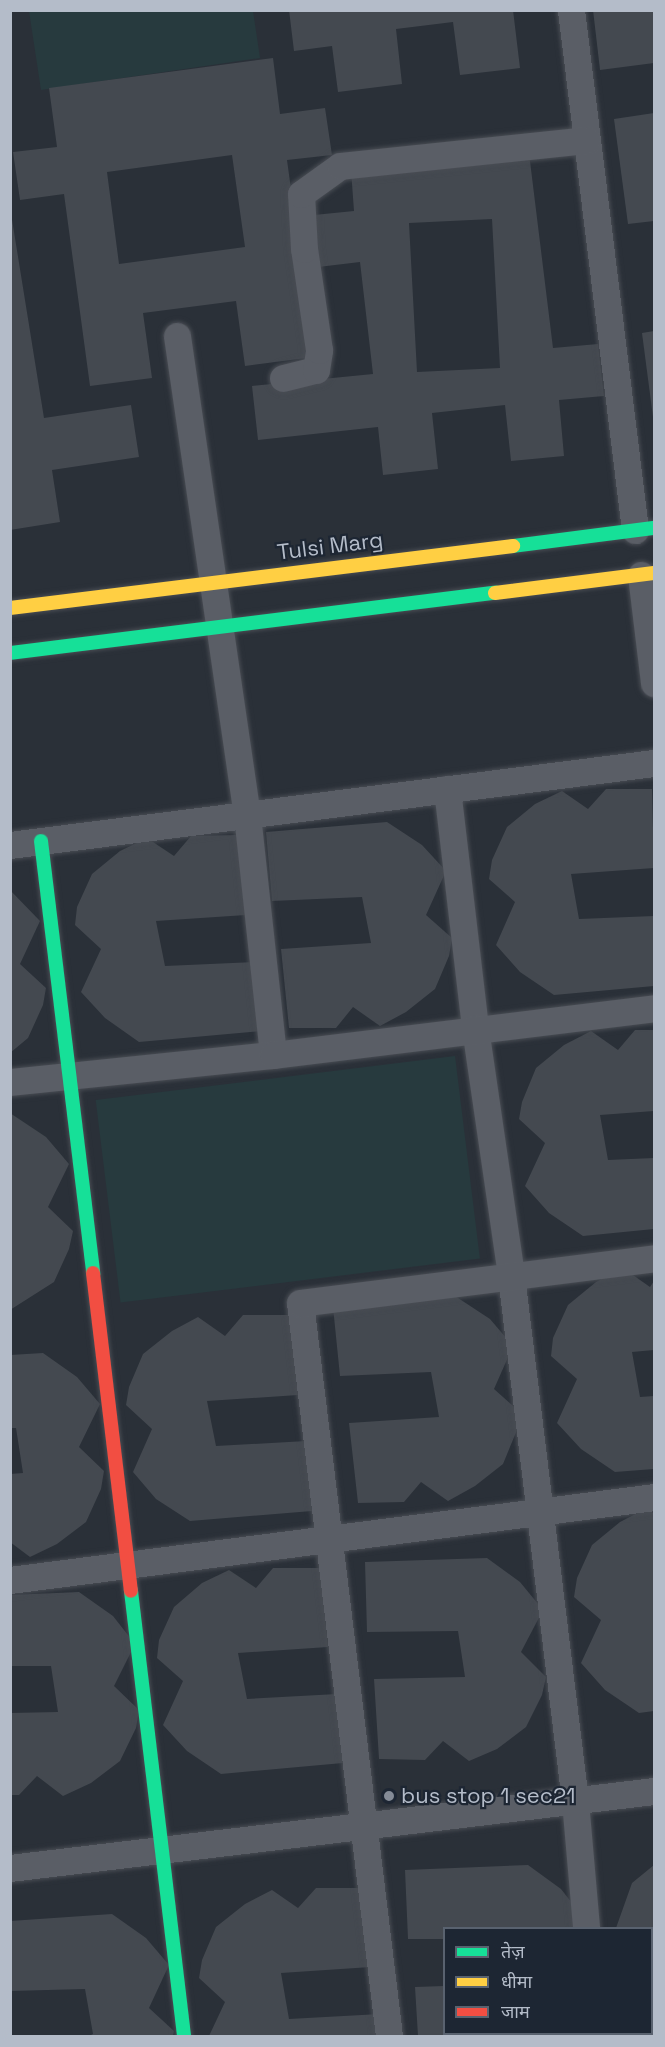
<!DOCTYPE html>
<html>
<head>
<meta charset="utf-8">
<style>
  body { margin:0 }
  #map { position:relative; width:665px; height:2047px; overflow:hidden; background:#2a3038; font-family:"Space Grotesk","Noto Sans Devanagari",sans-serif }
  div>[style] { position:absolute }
  .green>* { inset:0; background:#273a3e; transform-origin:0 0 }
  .building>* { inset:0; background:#444950 }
  .roads { filter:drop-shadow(0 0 2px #484c53) drop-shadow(0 0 2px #484c53) }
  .street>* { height:27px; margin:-13.5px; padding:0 13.5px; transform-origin:13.5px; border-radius:13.5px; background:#5a5e66 }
  .fast>* { height:14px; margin:-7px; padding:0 7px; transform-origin:7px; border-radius:7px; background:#16e098 }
  .slow>* { height:14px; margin:-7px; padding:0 7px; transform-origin:7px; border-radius:7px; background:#ffcf43 }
  .jam>* { height:14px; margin:-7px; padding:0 7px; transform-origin:7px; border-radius:7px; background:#f24e42 }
  .dots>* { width:16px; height:16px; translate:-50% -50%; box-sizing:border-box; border:3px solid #1d2633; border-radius:50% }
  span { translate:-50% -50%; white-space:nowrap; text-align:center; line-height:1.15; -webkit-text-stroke:4.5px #1d2633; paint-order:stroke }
  .street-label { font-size:22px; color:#b4bcc9 }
  .poi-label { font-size:22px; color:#b4bcc9 }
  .left { translate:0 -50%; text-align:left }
  .frame { position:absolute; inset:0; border:12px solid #b4bcc9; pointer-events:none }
  .legend { position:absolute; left:443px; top:1927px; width:210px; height:108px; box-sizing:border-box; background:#1d2633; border:2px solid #59626f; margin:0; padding:8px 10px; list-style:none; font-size:18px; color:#b4bcc9 }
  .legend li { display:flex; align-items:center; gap:12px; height:30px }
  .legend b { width:30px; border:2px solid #59626f }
</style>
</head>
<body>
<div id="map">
  <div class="green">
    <i style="clip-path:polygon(29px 11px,253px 11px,260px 58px,41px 90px)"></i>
    <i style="left:455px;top:1056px;width:204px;height:362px;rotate:83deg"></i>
  </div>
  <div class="building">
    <i style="clip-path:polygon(289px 10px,513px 10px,520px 68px,460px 75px,453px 22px,396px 29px,402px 84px,338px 92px,332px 46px,294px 51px)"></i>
    <i style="clip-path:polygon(593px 10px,654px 10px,654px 63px,600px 70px)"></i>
    <i style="clip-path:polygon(evenodd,273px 58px,280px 114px,325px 108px,332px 155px,287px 160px,314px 357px,245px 366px,236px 301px,143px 313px,152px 378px,90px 386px,64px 194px,20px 200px,13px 152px,57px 147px,49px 88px,273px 58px,232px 155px,245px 247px,119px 264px,107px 172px,232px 155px)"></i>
    <i style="clip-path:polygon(654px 113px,654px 221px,628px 224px,614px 119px)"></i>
    <i style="clip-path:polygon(evenodd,529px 153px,553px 348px,598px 344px,604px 396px,559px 400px,564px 456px,511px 461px,505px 405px,432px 413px,438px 469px,383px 475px,378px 427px,258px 440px,252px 386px,373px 374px,360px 262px,310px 268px,304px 216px,354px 211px,351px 170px,529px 153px,492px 219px,500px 368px,417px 372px,409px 223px,492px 219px)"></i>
    <i style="clip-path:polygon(10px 207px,44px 418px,131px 405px,139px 457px,52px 470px,60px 522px,10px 530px)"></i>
    <i style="clip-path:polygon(654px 331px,654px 417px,653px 417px,642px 333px)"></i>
    <i style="clip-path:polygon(606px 789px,652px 789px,654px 868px,571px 874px,579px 919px,654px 916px,654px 986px,554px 995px,520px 972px,496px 945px,515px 902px,489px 879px,492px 860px,507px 827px,535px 804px,562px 791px,588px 809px)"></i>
    <i style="clip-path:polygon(387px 822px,422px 845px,446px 871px,426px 915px,452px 938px,449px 956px,435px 989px,406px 1012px,380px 1026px,353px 1007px,336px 1028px,289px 1028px,281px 949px,371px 943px,362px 897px,272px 901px,266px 832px)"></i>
    <i style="clip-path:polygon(237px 835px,246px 915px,156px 921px,165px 966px,255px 962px,261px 1031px,139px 1042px,105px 1018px,81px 992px,101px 949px,75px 925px,77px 907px,92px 874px,120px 851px,147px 838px,174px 856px,191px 836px)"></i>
    <i style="clip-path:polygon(10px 890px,40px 921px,20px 964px,46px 988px,43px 1005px,28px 1038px,10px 1053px)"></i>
    <i style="clip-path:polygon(635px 1030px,654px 1030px,654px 1111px,600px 1115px,608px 1160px,654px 1158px,654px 1229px,583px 1236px,549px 1213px,525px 1186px,545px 1143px,519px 1119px,522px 1102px,536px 1068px,564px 1045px,591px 1031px,618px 1050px)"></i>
    <i style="clip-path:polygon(10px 1113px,46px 1137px,69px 1164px,48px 1207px,73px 1231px,69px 1249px,54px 1282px,10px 1310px)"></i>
    <i style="clip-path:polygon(623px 1268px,650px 1287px,654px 1281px,654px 1350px,632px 1352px,640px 1397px,654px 1396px,654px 1469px,615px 1472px,581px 1449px,557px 1423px,577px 1379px,551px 1356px,553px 1338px,568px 1305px,596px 1282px)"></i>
    <i style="clip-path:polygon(455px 1296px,490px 1319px,513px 1346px,494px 1389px,520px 1412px,517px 1430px,503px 1464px,475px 1486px,448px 1501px,421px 1482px,404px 1502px,358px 1503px,349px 1423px,439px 1417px,431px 1372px,340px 1376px,333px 1307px)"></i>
    <i style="clip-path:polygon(243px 1315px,289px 1315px,298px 1395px,207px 1401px,216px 1446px,306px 1441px,312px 1511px,190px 1521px,156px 1499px,133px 1472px,152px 1429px,126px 1405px,129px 1387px,143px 1354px,172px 1331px,198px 1317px,225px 1336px)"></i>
    <i style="clip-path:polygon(43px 1353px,77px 1377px,100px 1404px,79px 1447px,104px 1471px,101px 1489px,86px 1522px,57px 1544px,30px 1557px,10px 1542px,10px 1474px,23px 1473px,16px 1428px,10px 1428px,10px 1355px)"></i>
    <i style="clip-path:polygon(647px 1508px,654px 1514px,654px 1711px,639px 1713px,605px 1690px,581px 1663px,601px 1620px,574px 1597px,577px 1578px,592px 1545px,620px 1522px)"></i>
    <i style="clip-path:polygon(487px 1558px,520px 1582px,543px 1610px,521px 1652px,546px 1677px,542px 1695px,526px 1727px,497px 1749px,469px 1761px,443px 1741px,425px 1760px,379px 1759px,374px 1679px,465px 1677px,458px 1631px,367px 1632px,365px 1562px)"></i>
    <i style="clip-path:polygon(273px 1568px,320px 1568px,328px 1647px,238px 1653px,247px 1699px,337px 1694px,343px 1763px,221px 1774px,187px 1751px,163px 1725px,183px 1681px,157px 1658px,159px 1640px,174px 1607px,202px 1583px,229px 1570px,256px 1588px)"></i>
    <i style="clip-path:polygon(79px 1592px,113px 1616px,135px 1644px,114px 1686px,139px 1710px,136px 1728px,120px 1761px,91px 1783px,63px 1796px,37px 1776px,19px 1795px,10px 1795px,10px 1713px,58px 1712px,51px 1666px,10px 1666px,10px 1595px)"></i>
    <i style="clip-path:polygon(528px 1865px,561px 1889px,583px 1917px,577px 1928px,444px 1928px,444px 1939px,408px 1939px,405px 1870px)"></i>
    <i style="clip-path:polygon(654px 1865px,654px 2034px,652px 1928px,616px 1928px,632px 1883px)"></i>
    <i style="clip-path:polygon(316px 1888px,362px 1888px,371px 1967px,281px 1973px,289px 2019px,380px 2014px,381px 2036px,209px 2036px,225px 2002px,199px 1978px,202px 1960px,216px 1927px,245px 1904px,272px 1890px,298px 1908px)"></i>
    <i style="clip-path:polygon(112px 1914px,146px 1938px,169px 1965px,149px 2008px,174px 2031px,173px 2036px,89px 2036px,93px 2034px,85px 1989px,10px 1991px,10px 1921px)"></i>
    <i style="clip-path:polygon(444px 1986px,444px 2034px,568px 2034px,418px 2036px,415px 1987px)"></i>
  </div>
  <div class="roads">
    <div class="street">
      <i style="left:571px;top:10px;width:524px;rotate:82.98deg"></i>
      <i style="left:177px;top:336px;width:484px;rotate:81.7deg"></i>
      <i style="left:247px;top:815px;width:241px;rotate:83.8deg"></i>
      <i style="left:283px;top:378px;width:34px;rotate:-14deg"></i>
      <i style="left:316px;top:370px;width:20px;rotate:-81deg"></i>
      <i style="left:319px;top:350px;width:102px;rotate:-98.4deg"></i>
      <i style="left:304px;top:249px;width:55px;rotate:-93.1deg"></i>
      <i style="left:301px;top:194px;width:48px;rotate:-35.7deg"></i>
      <i style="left:340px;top:166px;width:248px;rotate:-6deg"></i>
      <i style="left:641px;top:575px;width:109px;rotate:83.1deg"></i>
      <i style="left:447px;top:789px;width:241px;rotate:83.3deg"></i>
      <i style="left:475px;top:1028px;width:251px;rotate:81.7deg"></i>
      <i style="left:511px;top:1276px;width:529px;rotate:83.05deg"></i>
      <i style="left:575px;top:1801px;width:127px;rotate:85deg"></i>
      <i style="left:10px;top:845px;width:649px;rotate:-7.26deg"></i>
      <i style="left:10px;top:1082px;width:264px;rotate:-5.9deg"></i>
      <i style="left:273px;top:1055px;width:384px;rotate:-7deg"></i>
      <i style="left:10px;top:1580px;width:649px;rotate:-7.34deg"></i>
      <i style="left:10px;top:1868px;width:649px;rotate:-6.82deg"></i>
      <i style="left:595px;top:2034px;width:2px;rotate:90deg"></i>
      <i style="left:389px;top:2036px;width:738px;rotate:-96.92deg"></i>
      <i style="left:300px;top:1303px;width:357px;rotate:-7.2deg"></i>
    </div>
    <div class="fast">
      <i style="left:513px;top:546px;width:142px;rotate:-7.3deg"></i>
      <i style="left:10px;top:653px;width:489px;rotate:-7.1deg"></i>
      <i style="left:41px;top:841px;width:435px;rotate:83.1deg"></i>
      <i style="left:131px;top:1591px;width:448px;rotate:83.2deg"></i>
    </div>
    <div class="slow">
      <i style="left:495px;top:593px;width:160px;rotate:-7.2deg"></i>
      <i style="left:10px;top:608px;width:507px;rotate:-7.03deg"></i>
    </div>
    <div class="jam">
      <i style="left:93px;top:1273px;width:320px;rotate:83.2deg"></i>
    </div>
  </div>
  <div class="dots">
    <i style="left:389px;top:1796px;background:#848b96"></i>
  </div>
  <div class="street-label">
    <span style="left:330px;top:546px;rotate:-7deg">Tulsi Marg</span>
  </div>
  <div class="poi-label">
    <span class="left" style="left:401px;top:1796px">bus stop 1 sec21</span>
  </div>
  <div class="frame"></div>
  <ul class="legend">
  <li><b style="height:8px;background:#16e098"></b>तेज़</li>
  <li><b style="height:8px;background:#ffcf43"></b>धीमा</li>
  <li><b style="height:8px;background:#f24e42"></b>जाम</li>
  </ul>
</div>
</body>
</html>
